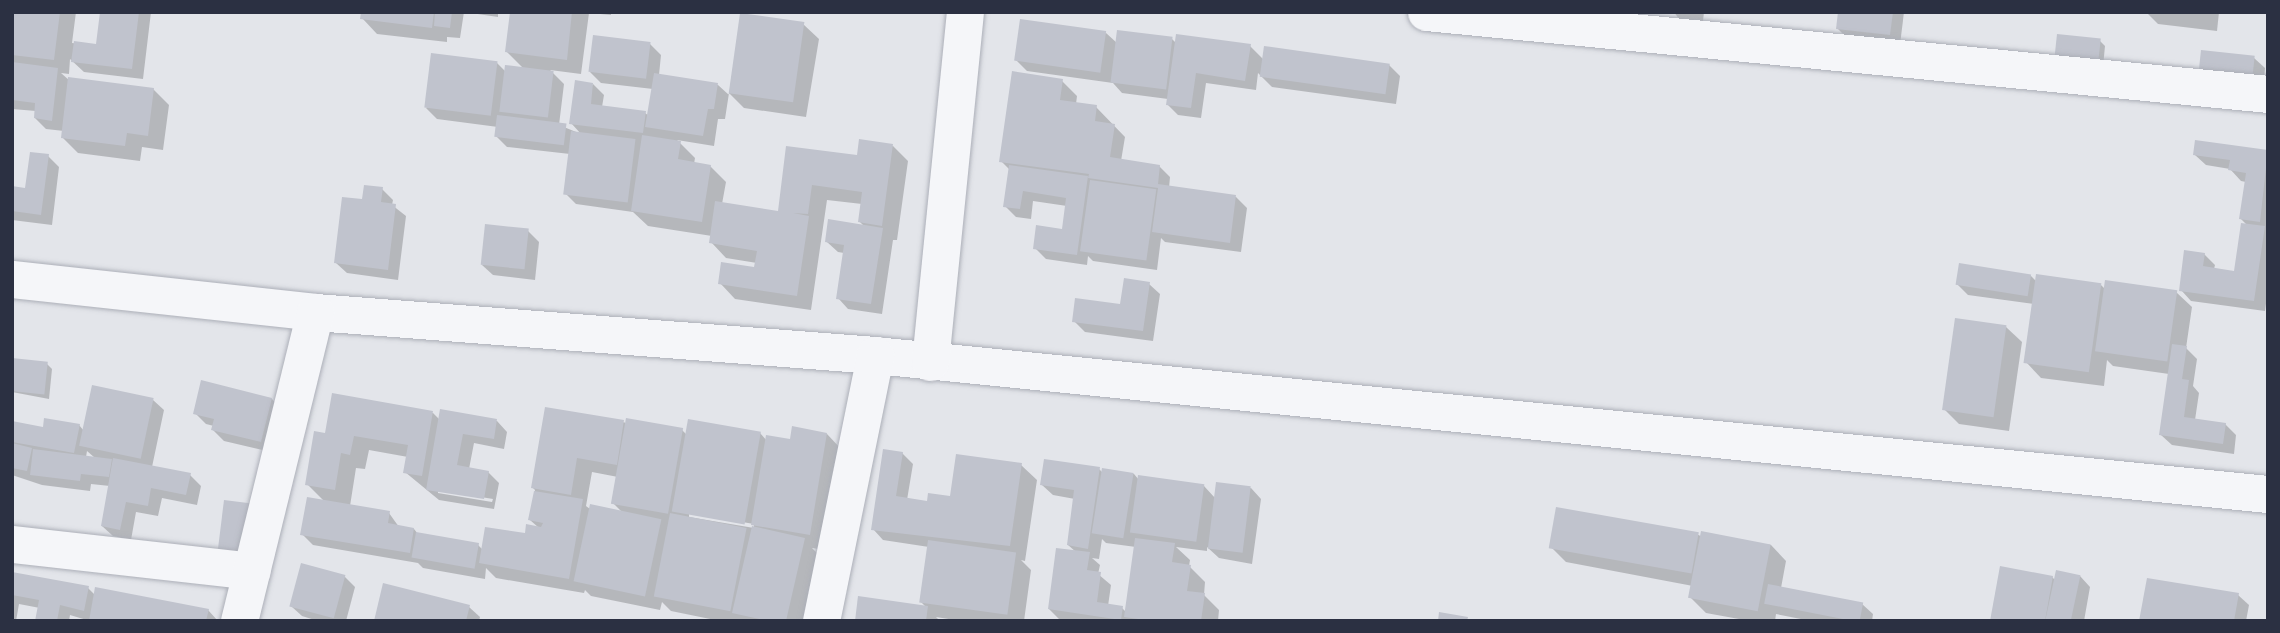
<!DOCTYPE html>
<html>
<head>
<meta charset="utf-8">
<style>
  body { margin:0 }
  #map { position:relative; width:2280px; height:633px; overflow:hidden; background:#e3e5ea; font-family:"Sofia Sans Condensed",sans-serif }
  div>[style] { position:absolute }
  .shadow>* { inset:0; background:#0003 }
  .building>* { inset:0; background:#c0c3cd; transform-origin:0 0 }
  .roads { filter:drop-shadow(0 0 2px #acafb8) drop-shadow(0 0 2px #acafb8) }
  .minor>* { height:37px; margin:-18.5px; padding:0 18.5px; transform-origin:18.5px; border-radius:18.5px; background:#f5f6f9 }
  span { translate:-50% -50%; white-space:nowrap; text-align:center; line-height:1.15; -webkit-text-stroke:5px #f2f4f8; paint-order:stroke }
  .frame { position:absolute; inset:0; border:14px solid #2b3042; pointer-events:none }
</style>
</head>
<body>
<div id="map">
  <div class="shadow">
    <i style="clip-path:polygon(12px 12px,76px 12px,72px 43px,98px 46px,102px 12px,151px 12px,143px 79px,84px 72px,70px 59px,69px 74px,61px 73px,70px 81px,153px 89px,169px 105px,163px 150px,142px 147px,140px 161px,78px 153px,63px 138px,64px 131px,46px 129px,35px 118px,36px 111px,12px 109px)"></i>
    <i style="clip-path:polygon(363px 12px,464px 12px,460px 38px,447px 37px,447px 42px,377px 34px,362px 18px)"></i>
    <i style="clip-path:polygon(464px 12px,498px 12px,498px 17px)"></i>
    <i style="clip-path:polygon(512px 12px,611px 12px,611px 15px,589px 13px,581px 74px,550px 70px,564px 84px,559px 125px,581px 134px,571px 123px,593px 84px,604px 95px,602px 107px,645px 113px,649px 116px,653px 89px,601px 83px,590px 72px,650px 44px,661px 55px,659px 75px,718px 85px,729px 95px,741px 15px,803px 24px,819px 39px,806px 117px,744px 108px,729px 93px,725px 119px,718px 119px,714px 146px,677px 140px,695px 158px,694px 164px,710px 166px,726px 182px,722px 204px,779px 213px,788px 148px,858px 157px,893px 146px,908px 161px,897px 240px,893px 240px,882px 314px,848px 309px,838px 298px,844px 253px,838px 252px,827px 242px,865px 227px,860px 222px,862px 204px,827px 200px,811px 310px,735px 299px,720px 283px,756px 269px,757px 263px,726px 258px,711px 242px,712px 236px,648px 226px,633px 212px,576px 204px,565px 193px,570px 154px,507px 147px,496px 136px,498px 127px,437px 119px,426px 108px,497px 63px,506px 72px,525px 70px,507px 52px)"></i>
    <i style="clip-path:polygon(1674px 12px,1704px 12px,1703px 21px,1679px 19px)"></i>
    <i style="clip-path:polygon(1840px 12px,1904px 12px,1900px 45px,1849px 40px,1838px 29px)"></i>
    <i style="clip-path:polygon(2146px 12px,2219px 12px,2217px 31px,2158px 24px)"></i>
    <i style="clip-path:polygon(1106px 33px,1117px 43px,1172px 39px,1176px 43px,1250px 46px,1264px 60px,1389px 65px,1400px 76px,1396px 104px,1272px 87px,1258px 73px,1256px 90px,1206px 83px,1201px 118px,1178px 115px,1167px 104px,1168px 99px,1122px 93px,1113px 83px,1027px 71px,1016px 60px)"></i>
    <i style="clip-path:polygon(2100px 41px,2105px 46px,2103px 67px,2061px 62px)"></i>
    <i style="clip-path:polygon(2254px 58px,2265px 68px,2263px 90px,2211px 84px)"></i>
    <i style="clip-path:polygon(1062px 81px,1077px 96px,1076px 104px,1096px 107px,1125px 137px,1121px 161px,1159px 166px,1170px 177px,1169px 188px,1236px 197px,1247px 208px,1241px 252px,1165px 242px,1161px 238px,1157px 270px,1093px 261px,1088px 256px,1087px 265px,1046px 259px,1035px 248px,1063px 231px,1067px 206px,1033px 201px,1031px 219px,1016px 217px,1005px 206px,1010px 170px,1001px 161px)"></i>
    <i style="clip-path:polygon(2268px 152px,2268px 289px,2265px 311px,2191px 301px,2181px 290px,2204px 254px,2215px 265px,2214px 269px,2236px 273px,2247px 225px,2241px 219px,2246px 182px,2241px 181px,2230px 169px,2206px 165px,2195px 155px)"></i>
    <i style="clip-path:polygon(48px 156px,59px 167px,52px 225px,12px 220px,12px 188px,26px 190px)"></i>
    <i style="clip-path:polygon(382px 189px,393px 200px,392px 205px,406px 216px,398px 280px,347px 273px,336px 263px,364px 201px)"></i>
    <i style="clip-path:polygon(528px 231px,539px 242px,535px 280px,493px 275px,482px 265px)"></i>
    <i style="clip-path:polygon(2030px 275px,2037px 282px,2100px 284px,2106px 290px,2176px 292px,2192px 307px,2186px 348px,2197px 359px,2193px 386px,2199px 393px,2195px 420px,2225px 424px,2236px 435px,2234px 454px,2172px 445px,2161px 435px,2169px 374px,2113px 366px,2107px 360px,2104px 386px,2041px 378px,2026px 362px,2034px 304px,1968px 295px,1957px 284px)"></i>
    <i style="clip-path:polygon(1149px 284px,1160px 294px,1153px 341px,1085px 332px,1074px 321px,1121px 306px)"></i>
    <i style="clip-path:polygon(2006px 327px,2022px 342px,2009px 431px,1959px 424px,1944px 409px)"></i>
    <i style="clip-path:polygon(47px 364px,52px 369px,49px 399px,12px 392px,12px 373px)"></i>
    <i style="clip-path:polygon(272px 399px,282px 410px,271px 452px,224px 441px,213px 430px,214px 426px,206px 424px,195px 413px)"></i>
    <i style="clip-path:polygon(evenodd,153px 400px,164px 410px,152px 467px,190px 475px,201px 486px,197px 505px,162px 498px,158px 516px,136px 512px,131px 540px,113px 536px,102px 526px,110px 486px,91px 484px,90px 491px,42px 485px,12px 475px,12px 423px,44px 429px,79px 425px,84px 431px,153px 400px,87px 451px,95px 458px,86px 457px,87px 451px)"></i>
    <i style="clip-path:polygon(evenodd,433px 413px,440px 420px,497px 421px,507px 432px,504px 449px,474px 443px,469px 469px,488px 472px,499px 483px,494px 509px,439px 500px,405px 472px,408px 457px,369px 450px,365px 469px,356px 468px,350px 506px,389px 513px,399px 527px,414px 529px,418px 534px,478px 545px,483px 550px,539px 528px,530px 520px,535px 490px,533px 488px,624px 422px,627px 425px,682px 430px,687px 435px,760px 433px,767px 441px,791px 441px,827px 434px,842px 450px,825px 550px,812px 548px,819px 555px,805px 621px,720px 621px,671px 611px,662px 602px,660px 610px,591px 596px,585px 590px,584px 593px,496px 578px,486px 568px,485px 579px,423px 568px,418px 563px,313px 545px,302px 534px,325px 502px,307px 484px,326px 435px,433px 413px,592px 472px,618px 477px,613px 503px,623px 513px,590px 509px,586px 506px,592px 472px,433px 413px,438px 490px,493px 499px,492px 502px,438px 493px,438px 490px,433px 413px,689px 513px,754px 524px,754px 528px,689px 517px,689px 513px)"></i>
    <i style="clip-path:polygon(902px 453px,913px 464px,907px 500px,928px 503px,949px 498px,1021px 465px,1037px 480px,1025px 561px,1021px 560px,1031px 570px,1024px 621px,961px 621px,936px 617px,940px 621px,857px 621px,927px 608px,921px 602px,929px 547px,883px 540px,873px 529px)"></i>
    <i style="clip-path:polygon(evenodd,1099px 469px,1103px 473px,1134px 474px,1139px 480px,1204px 486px,1215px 498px,1251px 488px,1261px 499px,1252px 564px,1219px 558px,1207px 547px,1207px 551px,1176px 547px,1190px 560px,1189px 566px,1205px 582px,1204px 595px,1219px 610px,1218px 621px,1069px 621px,1060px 620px,1049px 609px,1076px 552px,1068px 545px,1075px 499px,1053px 495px,1042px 485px,1099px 469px,1102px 539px,1106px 543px,1136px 547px,1126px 612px,1122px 608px,1108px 606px,1111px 585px,1098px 574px,1100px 565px,1092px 558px,1099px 559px,1102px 539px)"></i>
    <i style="clip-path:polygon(1699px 535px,1702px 538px,1771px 545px,1786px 561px,1781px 588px,1862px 604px,1873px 614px,1872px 621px,1811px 621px,1776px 614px,1775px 621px,1750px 621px,1706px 613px,1691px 598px,1693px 586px,1566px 562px,1551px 547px)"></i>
    <i style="clip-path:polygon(12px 574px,88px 588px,95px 595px,208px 610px,218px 621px,90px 621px,70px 615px,69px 621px,37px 621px,40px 608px,19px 604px,16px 621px,12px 621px)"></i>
    <i style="clip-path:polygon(344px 576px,355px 587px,346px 621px,318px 621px,302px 616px,291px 606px)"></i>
    <i style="clip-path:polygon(2080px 576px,2090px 587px,2084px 621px,1992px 621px,2052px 577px,2056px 581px)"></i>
    <i style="clip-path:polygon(2238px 595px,2249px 605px,2246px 621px,2141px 621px)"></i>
    <i style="clip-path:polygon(469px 607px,480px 617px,479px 621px,376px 621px)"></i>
  </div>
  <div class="building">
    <i style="clip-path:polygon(12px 12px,60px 12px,54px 60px,12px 55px)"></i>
    <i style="clip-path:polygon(100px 12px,139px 12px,132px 69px,71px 62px,74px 41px,96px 44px)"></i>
    <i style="clip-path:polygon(361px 12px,434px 12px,432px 28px,360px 19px)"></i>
    <i style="clip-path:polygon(435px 12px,452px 12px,450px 28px,434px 26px)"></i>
    <i style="clip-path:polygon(510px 12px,572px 12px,567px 60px,505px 52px)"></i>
    <i style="clip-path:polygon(1838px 12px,1893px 12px,1890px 35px,1836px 29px)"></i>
    <i style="left:740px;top:13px;width:65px;height:81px;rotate:8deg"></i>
    <i style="left:1020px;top:19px;width:87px;height:42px;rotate:8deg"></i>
    <i style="left:1117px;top:30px;width:56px;height:53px;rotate:7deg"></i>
    <i style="clip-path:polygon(1176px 34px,1251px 44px,1245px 81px,1196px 73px,1191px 108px,1166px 105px)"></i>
    <i style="left:2057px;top:34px;width:44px;height:24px;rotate:6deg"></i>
    <i style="left:593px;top:35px;width:58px;height:37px;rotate:7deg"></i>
    <i style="left:1264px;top:46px;width:127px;height:31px;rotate:8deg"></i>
    <i style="left:2201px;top:50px;width:54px;height:24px;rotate:6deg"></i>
    <i style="left:431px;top:53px;width:67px;height:55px;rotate:7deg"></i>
    <i style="clip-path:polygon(12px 62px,58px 68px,52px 121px,34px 118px,35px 103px,12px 100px)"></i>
    <i style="left:505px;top:65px;width:49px;height:47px;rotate:7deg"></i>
    <i style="clip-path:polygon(1012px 71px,1063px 79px,1060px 100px,1097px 105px,1095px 121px,1115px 124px,1110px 157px,1160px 165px,1158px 184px,1236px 195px,1230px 243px,1152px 232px,1158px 188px,1088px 178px,1089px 174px,999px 162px)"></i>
    <i style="clip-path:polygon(654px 73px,718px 83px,714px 109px,708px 109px,703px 136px,645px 127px)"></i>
    <i style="clip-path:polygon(68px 77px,154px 88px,148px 136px,127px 133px,125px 146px,61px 138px)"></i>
    <i style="clip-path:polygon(575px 80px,593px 83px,591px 104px,646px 111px,643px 133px,569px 124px)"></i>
    <i style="left:497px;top:115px;width:70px;height:22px;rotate:7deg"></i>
    <i style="left:571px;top:131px;width:65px;height:64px;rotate:7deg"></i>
    <i style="clip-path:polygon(642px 135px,681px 141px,678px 159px,711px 165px,702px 222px,631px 211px)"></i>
    <i style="clip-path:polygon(859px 139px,893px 144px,882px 226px,858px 222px,862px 192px,812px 185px,808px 214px,793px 213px,809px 216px,797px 296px,718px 284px,721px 262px,754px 267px,757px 251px,709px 243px,715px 201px,778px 211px,786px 146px,857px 155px)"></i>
    <i style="clip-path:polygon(2195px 140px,2268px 150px,2260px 222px,2239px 219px,2246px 173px,2228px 170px,2230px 160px,2193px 155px)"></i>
    <i style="clip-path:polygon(30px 152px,49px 154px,41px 215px,12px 211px,12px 186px,25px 188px)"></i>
    <i style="clip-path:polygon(1009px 165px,1088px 176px,1077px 255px,1033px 249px,1036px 225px,1062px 229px,1066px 198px,1023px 191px,1020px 209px,1003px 207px)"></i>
    <i style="left:1090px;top:180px;width:67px;height:72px;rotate:8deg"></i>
    <i style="clip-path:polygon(364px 185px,383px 187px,381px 202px,396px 204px,388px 270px,334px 263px,342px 197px,362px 199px)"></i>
    <i style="clip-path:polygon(828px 219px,883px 228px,871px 304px,836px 299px,844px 245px,825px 242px)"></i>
    <i style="clip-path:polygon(2241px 223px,2265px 226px,2254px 301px,2179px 291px,2184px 250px,2205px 253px,2203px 266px,2234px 271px)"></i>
    <i style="left:485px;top:224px;width:44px;height:41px;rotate:6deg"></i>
    <i style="left:1959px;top:263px;width:73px;height:22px;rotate:9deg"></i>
    <i style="left:2036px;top:274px;width:66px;height:90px;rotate:8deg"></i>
    <i style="clip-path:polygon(1124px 278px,1150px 282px,1143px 331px,1072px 322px,1075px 298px,1120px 304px)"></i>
    <i style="left:2105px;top:280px;width:73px;height:72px;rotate:8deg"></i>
    <i style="left:1955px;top:318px;width:52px;height:93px;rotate:8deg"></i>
    <i style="clip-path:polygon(2172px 344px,2187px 346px,2182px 379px,2189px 380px,2184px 417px,2226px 423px,2223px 444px,2159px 435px)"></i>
    <i style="left:12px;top:358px;width:36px;height:33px;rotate:6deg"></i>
    <i style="clip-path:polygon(201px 380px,272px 398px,261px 442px,211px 430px,214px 419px,193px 414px)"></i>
    <i style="left:92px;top:385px;width:63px;height:62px;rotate:12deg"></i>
    <i style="clip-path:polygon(332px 393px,433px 411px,422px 476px,403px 473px,408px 445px,354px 436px,350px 455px,341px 453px,335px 490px,305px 485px,314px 431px,325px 433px)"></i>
    <i style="clip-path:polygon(545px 407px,624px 420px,617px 465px,577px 458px,571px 495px,531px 488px)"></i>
    <i style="clip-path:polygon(440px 409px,497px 419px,494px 439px,463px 434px,457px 465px,489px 471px,484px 499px,426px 490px)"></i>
    <i style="clip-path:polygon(44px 418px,80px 424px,74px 453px,12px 442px,12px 421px,43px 427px)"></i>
    <i style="left:626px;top:418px;width:58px;height:87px;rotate:10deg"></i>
    <i style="left:688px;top:419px;width:74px;height:94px;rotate:10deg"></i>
    <i style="clip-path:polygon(792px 426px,827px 433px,810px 535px,751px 525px,766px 435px,790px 439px)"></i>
    <i style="clip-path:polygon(12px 443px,32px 448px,27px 471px,12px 468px)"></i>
    <i style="clip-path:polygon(33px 449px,112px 459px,109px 477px,81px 474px,80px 481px,30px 475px)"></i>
    <i style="clip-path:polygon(883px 449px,903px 452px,896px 496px,927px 501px,928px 493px,950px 496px,956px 454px,1022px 463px,1010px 546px,871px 530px)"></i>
    <i style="clip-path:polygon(113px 458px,191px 473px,186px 495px,151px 488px,148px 506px,126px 502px,120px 530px,101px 526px)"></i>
    <i style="clip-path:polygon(1044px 459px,1100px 467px,1088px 549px,1067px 545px,1074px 490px,1040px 485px)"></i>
    <i style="left:1102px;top:468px;width:32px;height:66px;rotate:9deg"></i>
    <i style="left:1138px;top:475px;width:67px;height:58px;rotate:8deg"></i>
    <i style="left:1216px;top:482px;width:35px;height:67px;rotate:7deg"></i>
    <i style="clip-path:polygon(534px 491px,583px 499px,569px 579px,479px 563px,485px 527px,525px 533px,526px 524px,541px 527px,543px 523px,528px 520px)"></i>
    <i style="clip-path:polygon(307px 497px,390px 511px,388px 523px,414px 528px,410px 553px,300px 535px)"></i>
    <i style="left:224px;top:500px;width:26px;height:52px;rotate:7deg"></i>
    <i style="left:590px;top:504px;width:73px;height:79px;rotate:12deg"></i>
    <i style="left:1556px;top:507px;width:145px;height:42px;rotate:10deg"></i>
    <i style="left:670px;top:513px;width:78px;height:85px;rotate:11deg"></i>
    <i style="clip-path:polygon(752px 526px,805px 538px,786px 621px,768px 621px,732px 613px)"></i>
    <i style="left:1701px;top:531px;width:71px;height:68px;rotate:11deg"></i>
    <i style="left:416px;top:532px;width:64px;height:26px;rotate:10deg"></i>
    <i style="clip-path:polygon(1135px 538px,1175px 543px,1172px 562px,1191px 565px,1187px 591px,1205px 593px,1201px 621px,1152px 621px,1124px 617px)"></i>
    <i style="left:928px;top:540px;width:89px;height:63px;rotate:8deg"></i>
    <i style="clip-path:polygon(1056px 548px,1090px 552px,1087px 570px,1101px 572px,1097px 602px,1123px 606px,1121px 620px,1048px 609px)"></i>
    <i style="left:301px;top:563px;width:46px;height:45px;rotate:15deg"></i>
    <i style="clip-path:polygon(2000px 566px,2053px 576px,2045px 621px,1990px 621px)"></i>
    <i style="left:2056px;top:570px;width:25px;height:52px;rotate:12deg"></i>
    <i style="clip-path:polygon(12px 572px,89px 586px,84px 611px,60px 605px,57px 621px,35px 621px,39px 600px,12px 595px)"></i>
    <i style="clip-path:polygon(2147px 578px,2239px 593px,2234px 621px,2139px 621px)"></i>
    <i style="clip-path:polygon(383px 583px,470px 605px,466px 621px,374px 621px)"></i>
    <i style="left:1768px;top:584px;width:97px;height:20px;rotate:11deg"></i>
    <i style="clip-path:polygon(95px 587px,209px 609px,206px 621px,89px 621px)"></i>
    <i style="clip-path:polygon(858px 596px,928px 606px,926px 621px,855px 621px)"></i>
    <i style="clip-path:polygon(1439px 612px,1468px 617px,1467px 621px,1438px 621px)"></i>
  </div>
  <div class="roads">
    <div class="minor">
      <i style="left:1426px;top:12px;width:846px;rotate:5.56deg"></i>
      <i style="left:12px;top:279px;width:305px;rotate:6.2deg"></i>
      <i style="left:315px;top:312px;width:562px;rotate:4.39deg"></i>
      <i style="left:875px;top:355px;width:1400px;rotate:5.7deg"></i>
      <i style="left:930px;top:362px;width:352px;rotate:-84.3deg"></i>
      <i style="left:12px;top:544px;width:241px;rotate:6.4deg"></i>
      <i style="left:239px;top:621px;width:318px;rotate:-76.2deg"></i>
      <i style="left:821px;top:621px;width:271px;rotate:-78.5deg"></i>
    </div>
  </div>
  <div class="frame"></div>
</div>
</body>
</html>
